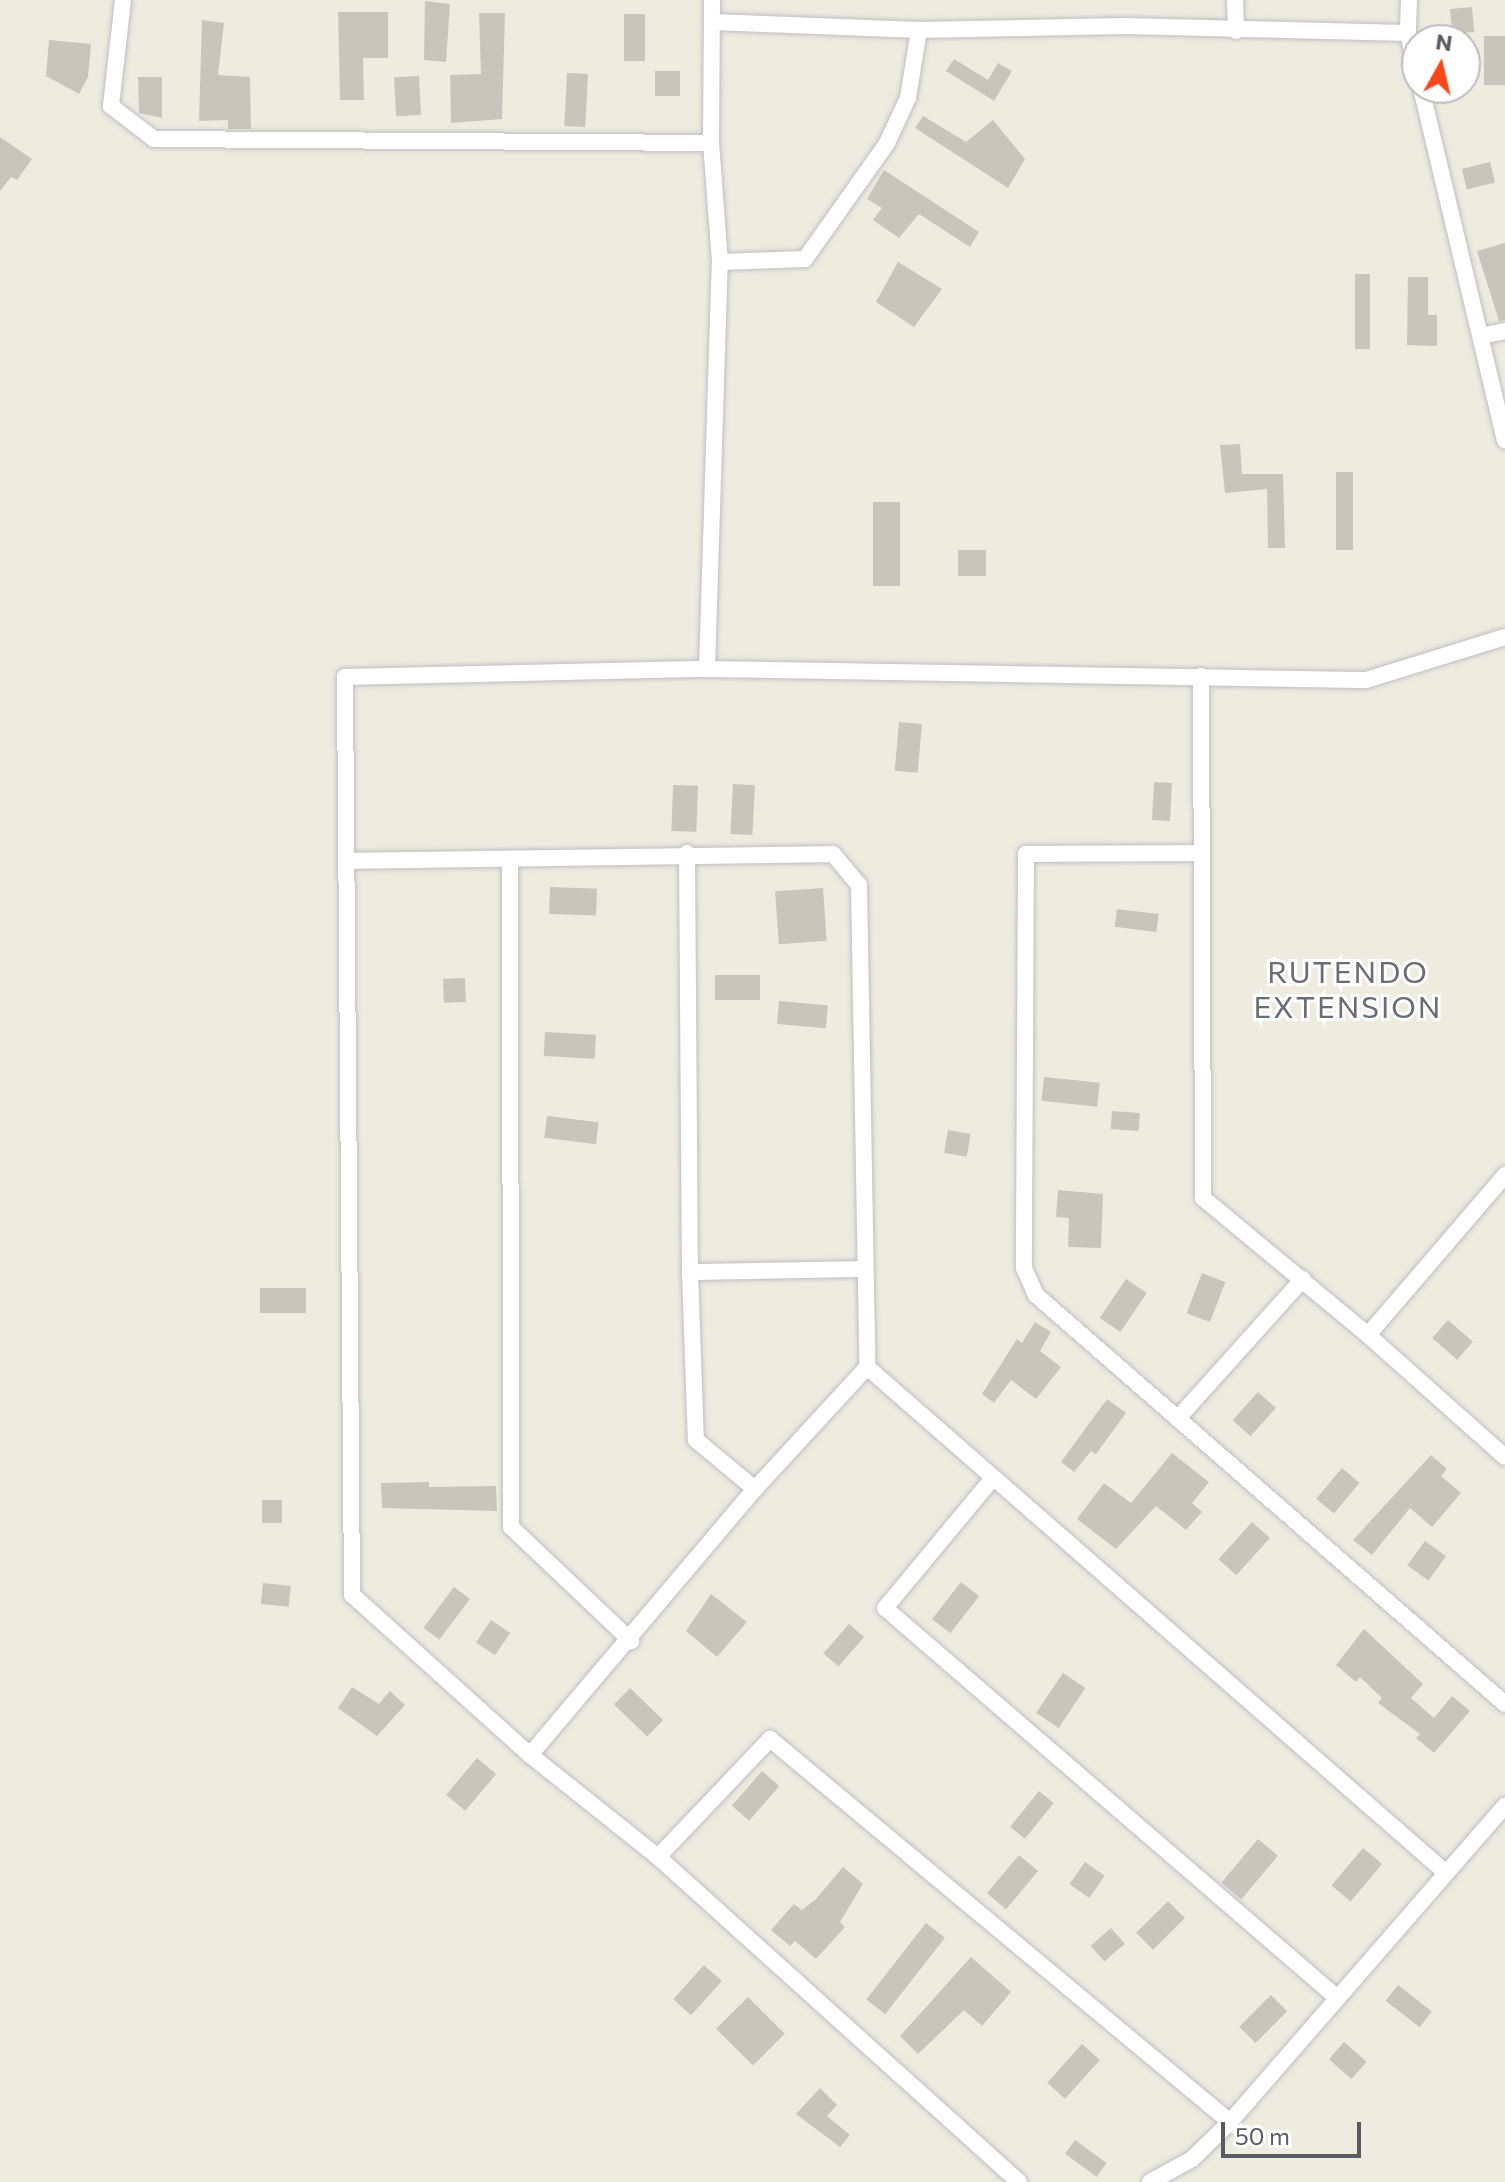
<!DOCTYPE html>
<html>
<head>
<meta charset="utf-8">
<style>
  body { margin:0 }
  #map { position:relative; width:1505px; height:2182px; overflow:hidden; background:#edecdf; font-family:Commissioner,sans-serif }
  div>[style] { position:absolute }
  .building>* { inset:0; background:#c8c6bc; transform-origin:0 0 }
  .roads { filter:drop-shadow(0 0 2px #bdbec5) drop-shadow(0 0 2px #bdbec5) }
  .street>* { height:16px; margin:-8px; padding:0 8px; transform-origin:8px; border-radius:8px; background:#fff }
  span { translate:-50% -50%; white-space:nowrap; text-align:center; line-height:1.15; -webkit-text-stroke:6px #fff; paint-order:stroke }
  .neighbourhood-label { font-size:30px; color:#696d74; letter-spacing:2px }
  .north { position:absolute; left:1401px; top:24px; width:80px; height:80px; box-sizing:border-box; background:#fff; border:2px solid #bcbdc0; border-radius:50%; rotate:8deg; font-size:22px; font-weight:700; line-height:32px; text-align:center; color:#585b62 }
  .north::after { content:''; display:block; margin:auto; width:28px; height:36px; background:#f8481b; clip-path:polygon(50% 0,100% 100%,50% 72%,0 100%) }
  .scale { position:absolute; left:1221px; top:2122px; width:140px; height:36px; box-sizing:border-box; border:4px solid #585b62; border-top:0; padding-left:10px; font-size:24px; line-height:28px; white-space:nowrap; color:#585b62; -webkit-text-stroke:6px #fff; paint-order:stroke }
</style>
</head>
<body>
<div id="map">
  <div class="building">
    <i style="clip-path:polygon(425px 1px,450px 4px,446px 62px,424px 60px)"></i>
    <i style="left:1472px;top:7px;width:25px;height:22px;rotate:85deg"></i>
    <i style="clip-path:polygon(338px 12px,388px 12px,388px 58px,363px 58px,364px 100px,340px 100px)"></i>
    <i style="clip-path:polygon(479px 13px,505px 13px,502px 119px,451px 123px,450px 75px,481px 74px)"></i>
    <i style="left:624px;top:14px;width:21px;height:47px"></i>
    <i style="clip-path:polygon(202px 20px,224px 23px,218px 75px,250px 77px,251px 129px,228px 129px,228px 120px,199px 121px)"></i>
    <i style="left:1505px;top:36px;width:49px;height:21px;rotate:90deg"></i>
    <i style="clip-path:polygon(49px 40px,91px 44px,88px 77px,79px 94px,46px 76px)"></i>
    <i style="clip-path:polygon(954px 59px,988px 80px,998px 63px,1012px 71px,994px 101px,946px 71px)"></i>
    <i style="left:655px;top:71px;width:25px;height:25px"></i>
    <i style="left:567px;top:73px;width:21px;height:53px;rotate:3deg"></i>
    <i style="left:419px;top:76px;width:39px;height:25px;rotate:87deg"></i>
    <i style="clip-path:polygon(138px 77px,162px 77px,162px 118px,139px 113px)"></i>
    <i style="clip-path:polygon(923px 116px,966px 142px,993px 120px,1025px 159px,1008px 188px,915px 128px)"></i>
    <i style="clip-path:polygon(0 137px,32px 159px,17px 180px,11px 177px,0 191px)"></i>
    <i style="left:1490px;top:162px;width:21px;height:29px;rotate:76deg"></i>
    <i style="clip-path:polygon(884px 170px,979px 232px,970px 247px,919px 214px,899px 238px,873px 220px,882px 208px,867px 199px)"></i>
    <i style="clip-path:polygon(1505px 243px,1505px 320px,1499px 321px,1477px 251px)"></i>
    <i style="clip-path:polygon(898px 262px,942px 289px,914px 327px,876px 302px)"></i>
    <i style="left:1355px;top:274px;width:15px;height:75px"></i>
    <i style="clip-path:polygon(1408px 277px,1428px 277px,1428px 315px,1437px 315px,1437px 346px,1407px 345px)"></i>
    <i style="clip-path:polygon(1240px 444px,1242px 474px,1283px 474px,1285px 548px,1268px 548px,1267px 489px,1225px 493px,1220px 445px)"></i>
    <i style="left:1336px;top:472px;width:17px;height:78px"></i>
    <i style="left:873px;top:502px;width:27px;height:84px"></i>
    <i style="left:958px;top:550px;width:28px;height:26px"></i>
    <i style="left:899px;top:722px;width:23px;height:49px;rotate:5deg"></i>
    <i style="left:1154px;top:782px;width:18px;height:38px;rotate:3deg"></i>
    <i style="left:733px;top:784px;width:22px;height:50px;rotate:3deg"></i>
    <i style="left:673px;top:785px;width:25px;height:46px;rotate:2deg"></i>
    <i style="left:550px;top:887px;width:47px;height:27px;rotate:2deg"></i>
    <i style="left:823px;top:888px;width:53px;height:48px;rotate:86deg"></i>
    <i style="left:1117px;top:909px;width:42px;height:18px;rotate:7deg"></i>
    <i style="left:715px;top:975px;width:45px;height:25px"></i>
    <i style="left:465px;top:978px;width:24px;height:22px;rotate:88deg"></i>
    <i style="left:779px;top:1001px;width:49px;height:23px;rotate:5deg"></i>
    <i style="left:545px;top:1032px;width:51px;height:24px;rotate:3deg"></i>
    <i style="left:1044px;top:1077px;width:56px;height:24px;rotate:6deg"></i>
    <i style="left:1112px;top:1111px;width:28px;height:18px;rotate:4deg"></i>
    <i style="left:547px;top:1116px;width:52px;height:22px;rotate:7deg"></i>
    <i style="left:948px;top:1130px;width:23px;height:23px;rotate:10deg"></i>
    <i style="clip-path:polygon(1058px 1190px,1103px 1194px,1101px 1248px,1068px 1247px,1069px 1218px,1056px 1217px)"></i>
    <i style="left:1202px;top:1273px;width:25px;height:43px;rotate:21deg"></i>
    <i style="left:1126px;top:1279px;width:25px;height:47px;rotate:34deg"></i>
    <i style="left:260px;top:1288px;width:46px;height:25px"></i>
    <i style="left:1448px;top:1320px;width:33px;height:24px;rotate:41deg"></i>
    <i style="clip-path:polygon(1035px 1322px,1051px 1332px,1040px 1351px,1061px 1367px,1036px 1399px,1011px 1380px,994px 1403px,982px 1394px,1017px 1339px,1022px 1343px)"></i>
    <i style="left:1258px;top:1392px;width:24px;height:38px;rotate:42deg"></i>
    <i style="clip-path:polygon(1107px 1399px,1126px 1413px,1096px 1454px,1091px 1451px,1074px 1472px,1061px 1462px)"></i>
    <i style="clip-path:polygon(1172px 1453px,1209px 1482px,1192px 1503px,1202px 1512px,1186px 1530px,1156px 1506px,1116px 1549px,1077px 1519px,1104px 1483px,1131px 1503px)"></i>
    <i style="clip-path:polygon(1431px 1455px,1447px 1469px,1441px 1476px,1461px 1493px,1432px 1527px,1410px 1508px,1372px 1555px,1353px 1540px)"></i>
    <i style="left:1342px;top:1468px;width:23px;height:40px;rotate:40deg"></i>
    <i style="clip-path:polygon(429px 1482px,429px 1487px,496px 1486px,497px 1511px,382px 1508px,381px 1483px)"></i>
    <i style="left:262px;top:1500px;width:20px;height:23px"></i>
    <i style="left:1252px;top:1522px;width:24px;height:50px;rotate:42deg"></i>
    <i style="left:1425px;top:1541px;width:26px;height:30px;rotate:36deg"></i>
    <i style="left:961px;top:1582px;width:23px;height:47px;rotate:38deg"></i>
    <i style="left:263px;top:1583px;width:28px;height:21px;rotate:6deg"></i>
    <i style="left:454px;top:1587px;width:20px;height:51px;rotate:37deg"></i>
    <i style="clip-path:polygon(711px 1594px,747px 1622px,717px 1657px,686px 1631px)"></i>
    <i style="left:491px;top:1620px;width:23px;height:27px;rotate:34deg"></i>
    <i style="left:849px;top:1624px;width:20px;height:39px;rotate:41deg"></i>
    <i style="clip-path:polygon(1364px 1629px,1423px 1684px,1411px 1698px,1434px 1718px,1452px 1696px,1470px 1711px,1434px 1753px,1416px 1738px,1420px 1734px,1378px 1703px,1382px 1698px,1360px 1677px,1356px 1682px,1336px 1665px)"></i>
    <i style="left:1063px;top:1673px;width:27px;height:48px;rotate:34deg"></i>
    <i style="clip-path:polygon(352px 1687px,379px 1704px,390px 1691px,405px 1705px,377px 1736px,338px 1708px)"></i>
    <i style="left:630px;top:1688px;width:46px;height:23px;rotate:44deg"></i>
    <i style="left:477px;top:1758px;width:25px;height:48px;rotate:40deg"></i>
    <i style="left:762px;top:1771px;width:23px;height:46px;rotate:41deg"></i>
    <i style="left:1039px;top:1791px;width:19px;height:46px;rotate:39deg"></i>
    <i style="left:1258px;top:1839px;width:26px;height:57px;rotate:40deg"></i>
    <i style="left:1363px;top:1848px;width:25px;height:49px;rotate:40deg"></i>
    <i style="left:1019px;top:1855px;width:25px;height:50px;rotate:40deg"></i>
    <i style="left:1085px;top:1862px;width:24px;height:27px;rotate:35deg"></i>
    <i style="clip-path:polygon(843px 1867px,863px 1884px,840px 1922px,845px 1927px,816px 1959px,795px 1941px,790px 1946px,771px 1930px,794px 1904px,802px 1910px,816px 1899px)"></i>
    <i style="left:1168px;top:1901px;width:24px;height:45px;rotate:45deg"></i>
    <i style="left:926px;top:1923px;width:24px;height:97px;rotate:38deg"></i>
    <i style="left:1111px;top:1928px;width:21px;height:27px;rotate:49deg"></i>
    <i style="clip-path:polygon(971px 1957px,1011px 1992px,982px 2026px,964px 2010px,918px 2054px,900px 2036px)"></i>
    <i style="left:704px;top:1965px;width:24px;height:46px;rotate:42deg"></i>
    <i style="left:1398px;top:1985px;width:43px;height:20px;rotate:38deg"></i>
    <i style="left:1271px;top:1995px;width:23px;height:45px;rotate:45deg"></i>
    <i style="left:748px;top:1997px;width:52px;height:45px;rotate:45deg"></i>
    <i style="left:1344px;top:2042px;width:30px;height:23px;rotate:41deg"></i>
    <i style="left:1082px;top:2044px;width:24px;height:52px;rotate:42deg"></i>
    <i style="clip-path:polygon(820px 2088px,837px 2105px,827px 2116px,850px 2135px,840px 2147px,796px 2114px)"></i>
    <i style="left:1075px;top:2140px;width:39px;height:17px;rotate:36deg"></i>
  </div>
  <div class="roads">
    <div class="street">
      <i style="left:123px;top:0;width:107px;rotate:96.5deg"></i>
      <i style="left:111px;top:106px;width:54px;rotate:37.5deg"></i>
      <i style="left:154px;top:139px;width:557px;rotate:0.41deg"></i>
      <i style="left:1235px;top:0;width:31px;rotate:88deg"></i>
      <i style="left:1409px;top:0;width:33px;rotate:92deg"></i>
      <i style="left:1408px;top:33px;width:40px;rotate:77deg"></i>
      <i style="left:713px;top:22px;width:206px;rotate:2.2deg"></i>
      <i style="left:919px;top:30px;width:206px;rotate:-1.1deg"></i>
      <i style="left:1125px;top:26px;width:283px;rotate:1.4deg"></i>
      <i style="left:1421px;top:88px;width:362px;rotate:76.6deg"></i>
      <i style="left:720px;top:262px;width:85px;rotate:-2deg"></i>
      <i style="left:805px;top:259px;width:142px;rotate:-54.7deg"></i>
      <i style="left:887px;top:143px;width:50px;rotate:-65deg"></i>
      <i style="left:908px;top:98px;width:69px;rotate:-80.8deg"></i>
      <i style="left:1481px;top:336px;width:25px;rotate:-12deg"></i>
      <i style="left:707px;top:669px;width:407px;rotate:-88.2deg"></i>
      <i style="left:720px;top:262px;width:119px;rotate:-94.3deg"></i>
      <i style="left:711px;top:143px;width:143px;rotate:-89.6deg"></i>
      <i style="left:1201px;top:676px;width:522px;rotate:89.78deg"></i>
      <i style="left:1203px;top:1198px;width:214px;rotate:39.7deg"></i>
      <i style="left:1368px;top:1335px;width:183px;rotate:41.7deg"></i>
      <i style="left:687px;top:853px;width:419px;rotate:89.6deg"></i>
      <i style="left:690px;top:1272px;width:168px;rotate:88deg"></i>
      <i style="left:696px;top:1440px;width:77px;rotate:39.7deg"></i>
      <i style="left:1201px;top:853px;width:175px;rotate:179.7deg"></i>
      <i style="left:1026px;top:854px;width:414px;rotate:90.3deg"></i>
      <i style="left:1024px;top:1268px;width:30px;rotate:66deg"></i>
      <i style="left:1036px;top:1295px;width:622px;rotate:41.09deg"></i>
      <i style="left:510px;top:860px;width:667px;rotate:89.91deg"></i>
      <i style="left:511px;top:1527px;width:166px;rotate:43.5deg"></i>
      <i style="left:346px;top:861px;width:487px;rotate:-0.8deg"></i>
      <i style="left:833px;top:854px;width:40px;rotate:50deg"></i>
      <i style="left:859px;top:885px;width:482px;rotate:89deg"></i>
      <i style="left:867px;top:1367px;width:768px;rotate:41.14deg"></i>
      <i style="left:690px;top:1272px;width:171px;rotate:-1deg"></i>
      <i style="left:1368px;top:1335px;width:211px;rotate:-49.4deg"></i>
      <i style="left:1180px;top:1416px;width:184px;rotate:-48.1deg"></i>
      <i style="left:993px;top:1478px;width:169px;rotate:129.7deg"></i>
      <i style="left:885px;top:1608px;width:594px;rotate:40.77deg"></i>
      <i style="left:530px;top:1755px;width:348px;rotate:-49.8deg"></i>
      <i style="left:755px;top:1489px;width:166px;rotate:-47.4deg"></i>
      <i style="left:658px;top:1857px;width:163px;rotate:-46.5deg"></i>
      <i style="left:770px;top:1739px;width:599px;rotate:39.78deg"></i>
      <i style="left:1019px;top:2182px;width:486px;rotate:-138deg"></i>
      <i style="left:658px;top:1857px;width:164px;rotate:-141.4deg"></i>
      <i style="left:530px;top:1755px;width:239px;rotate:-138deg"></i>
      <i style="left:352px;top:1595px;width:918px;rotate:-90.44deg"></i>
      <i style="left:345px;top:677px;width:362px;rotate:-1.3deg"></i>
      <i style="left:707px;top:669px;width:659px;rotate:0.96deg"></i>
      <i style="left:1366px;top:680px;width:145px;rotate:-17.2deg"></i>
      <i style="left:1150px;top:2182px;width:48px;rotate:-28.7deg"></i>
      <i style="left:1192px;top:2159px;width:53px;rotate:-44.2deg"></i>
      <i style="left:1230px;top:2122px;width:419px;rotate:-49deg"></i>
    </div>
  </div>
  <div class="neighbourhood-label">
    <span style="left:1348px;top:988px">RUTENDO<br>EXTENSION</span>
  </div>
  <div class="north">N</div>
  <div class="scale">50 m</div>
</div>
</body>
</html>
